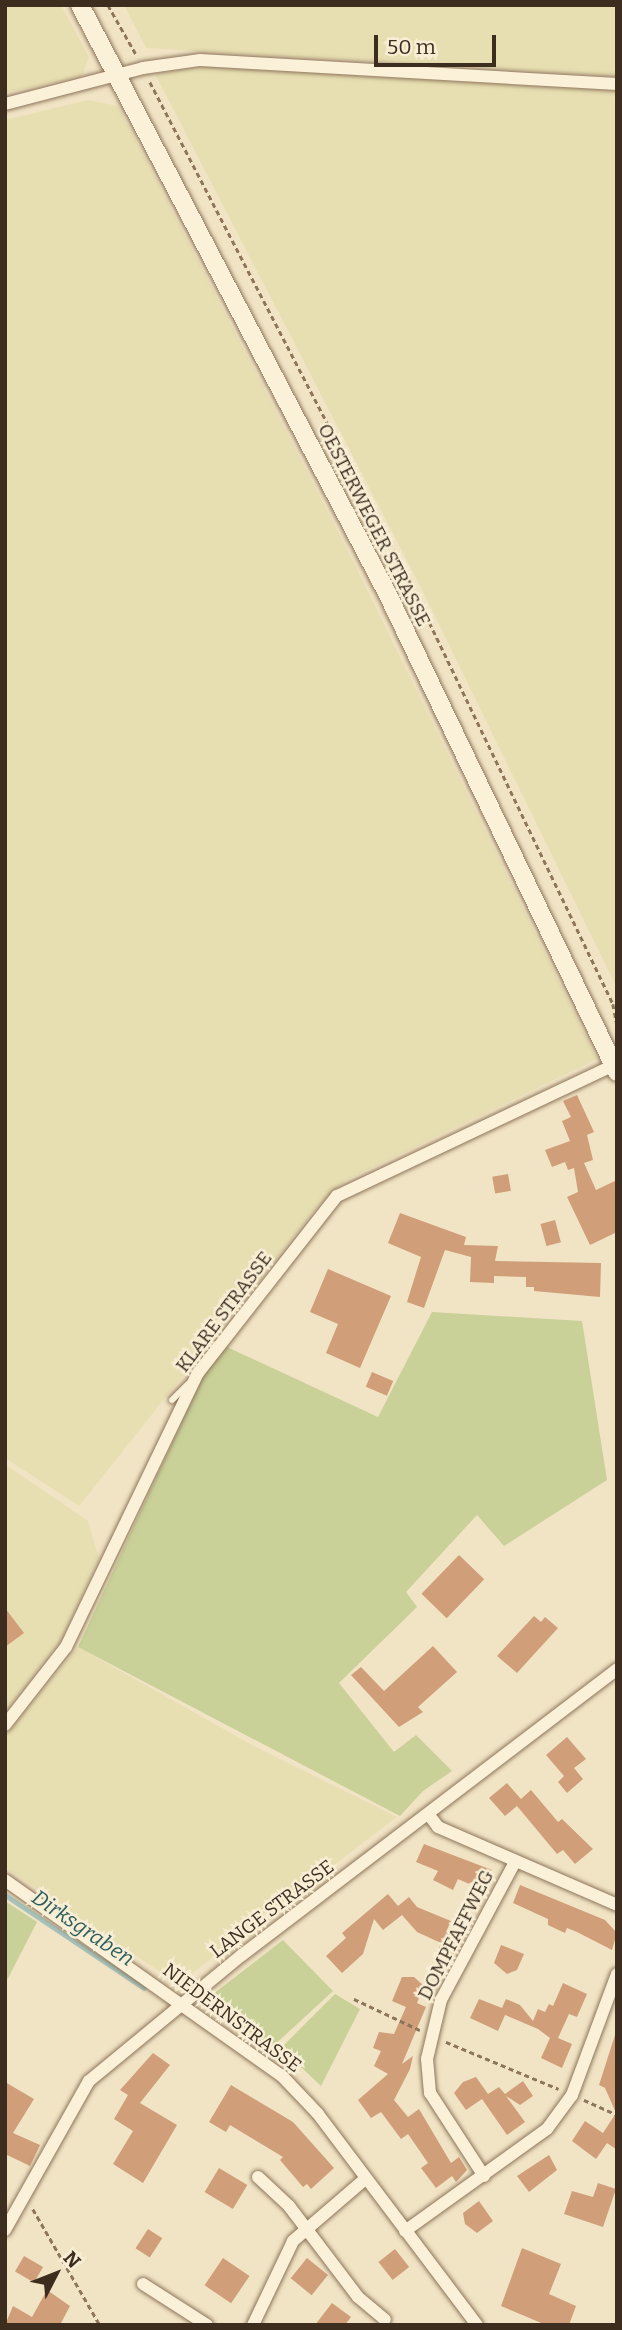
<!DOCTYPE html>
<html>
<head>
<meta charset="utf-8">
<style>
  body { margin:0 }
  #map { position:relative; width:622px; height:2330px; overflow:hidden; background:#f1e4c5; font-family:Bitter,serif }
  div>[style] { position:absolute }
  .farmland>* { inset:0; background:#e7dfb2 }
  .green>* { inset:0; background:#c9d098 }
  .stream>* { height:5px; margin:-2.5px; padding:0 2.5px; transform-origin:2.5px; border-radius:2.5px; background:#a7c4bc }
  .building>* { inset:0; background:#d09e79; transform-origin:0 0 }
  .path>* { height:2.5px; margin-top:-1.25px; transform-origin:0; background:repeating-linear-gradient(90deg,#8d755a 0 5px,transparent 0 8.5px) }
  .roads { filter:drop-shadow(0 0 2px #8d755a) drop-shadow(0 0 2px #8d755a) }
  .service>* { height:6px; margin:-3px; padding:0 3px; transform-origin:3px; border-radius:3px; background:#fbf1d9 }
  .minor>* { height:12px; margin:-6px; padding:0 6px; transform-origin:6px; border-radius:6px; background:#fbf1d9 }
  .secondary>* { height:18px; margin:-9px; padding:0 9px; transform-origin:9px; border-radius:9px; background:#fbf1d9 }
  span { translate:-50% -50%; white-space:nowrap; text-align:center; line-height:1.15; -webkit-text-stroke:5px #f7eed5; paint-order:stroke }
  .street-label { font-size:19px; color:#3c2d1f }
  .water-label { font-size:21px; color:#2d5d5a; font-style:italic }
  .frame { position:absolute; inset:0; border:7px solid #3c2d1f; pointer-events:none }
  .north { position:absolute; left:21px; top:2239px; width:70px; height:70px; -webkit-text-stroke:5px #f7eed5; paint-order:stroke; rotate:48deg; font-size:19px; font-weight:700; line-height:28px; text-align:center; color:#3c2d1f }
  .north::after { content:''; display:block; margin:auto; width:24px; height:32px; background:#3c2d1f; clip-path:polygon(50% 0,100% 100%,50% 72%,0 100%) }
  .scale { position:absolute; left:374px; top:35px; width:122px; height:32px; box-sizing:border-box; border:4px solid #3c2d1f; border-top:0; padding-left:9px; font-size:21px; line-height:24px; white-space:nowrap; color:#3c2d1f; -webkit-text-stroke:5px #f7eed5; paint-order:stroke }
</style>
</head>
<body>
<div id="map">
  <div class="farmland">
    <i style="clip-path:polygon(5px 5px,61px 5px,89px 57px,82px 76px,5px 93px)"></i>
    <i style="clip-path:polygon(124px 5px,617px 5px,617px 76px,146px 48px)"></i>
    <i style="clip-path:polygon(209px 66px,617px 91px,617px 988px,421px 588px,155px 74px)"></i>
    <i style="clip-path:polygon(88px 100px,118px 106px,356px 567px,597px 1059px,346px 1180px,317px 1207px,79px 1506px,5px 1458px,5px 120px)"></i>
    <i style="clip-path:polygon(5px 1464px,88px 1521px,99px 1558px,63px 1637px,5px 1712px)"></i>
    <i style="clip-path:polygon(78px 1647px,252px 1745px,397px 1817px,178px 1984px,5px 1867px,5px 1736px)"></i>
  </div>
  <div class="green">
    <i style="clip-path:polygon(432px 1312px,582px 1321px,607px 1480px,504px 1546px,477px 1515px,406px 1592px,417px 1607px,339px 1683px,394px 1752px,416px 1735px,452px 1771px,423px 1791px,400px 1816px,78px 1647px,203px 1376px,225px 1346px,378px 1417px)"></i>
    <i style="clip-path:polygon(5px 1901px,37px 1922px,5px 1984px)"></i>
    <i style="clip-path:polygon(283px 1940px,333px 1991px,270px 2049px,208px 1998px)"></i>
    <i style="clip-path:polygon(335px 1994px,360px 2009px,321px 2086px,281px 2048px)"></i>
  </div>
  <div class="stream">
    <i style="left:5px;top:1895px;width:167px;rotate:33.8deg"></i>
  </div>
  <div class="building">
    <i style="clip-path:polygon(577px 1095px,594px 1132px,587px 1135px,593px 1160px,584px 1163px,596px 1190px,617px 1180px,617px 1232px,590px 1245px,567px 1197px,578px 1192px,574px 1168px,568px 1170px,565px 1162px,552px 1167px,545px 1150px,570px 1141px,562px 1121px,571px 1117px,563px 1101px)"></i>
    <i style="left:508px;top:1174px;width:17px;height:16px;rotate:80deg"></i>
    <i style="clip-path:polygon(400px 1213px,466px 1237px,464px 1245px,498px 1246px,495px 1261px,601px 1263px,600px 1297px,534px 1291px,534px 1287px,526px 1287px,526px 1277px,494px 1276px,494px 1283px,470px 1282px,471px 1257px,445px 1250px,424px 1308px,407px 1302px,421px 1257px,388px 1243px)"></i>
    <i style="left:555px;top:1220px;width:23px;height:15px;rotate:75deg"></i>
    <i style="clip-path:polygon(328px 1269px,391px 1296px,360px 1368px,326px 1353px,338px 1324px,310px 1312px)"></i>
    <i style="left:372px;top:1372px;width:23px;height:16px;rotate:23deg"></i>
    <i style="left:459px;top:1555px;width:35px;height:54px;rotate:44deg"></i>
    <i style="clip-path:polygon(5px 1608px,24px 1633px,5px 1647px)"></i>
    <i style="clip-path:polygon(534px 1616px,541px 1622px,545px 1617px,558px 1628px,517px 1673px,497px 1656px)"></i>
    <i style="clip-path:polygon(433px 1646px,457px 1672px,418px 1707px,423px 1712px,399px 1727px,351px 1675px,361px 1667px,384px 1691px)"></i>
    <i style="clip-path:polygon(567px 1737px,586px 1759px,574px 1768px,583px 1779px,567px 1793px,558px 1782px,564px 1776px,546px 1755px)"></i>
    <i style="clip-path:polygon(507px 1783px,521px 1799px,531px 1790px,558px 1822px,562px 1819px,593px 1849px,575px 1864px,563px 1850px,557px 1854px,517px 1806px,505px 1816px,489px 1798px)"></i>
    <i style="clip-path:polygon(424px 1844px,492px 1870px,483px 1890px,458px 1879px,453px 1890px,433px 1880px,438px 1871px,416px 1862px)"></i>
    <i style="clip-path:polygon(520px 1885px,605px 1920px,617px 1933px,612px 1950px,577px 1932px,567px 1928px,565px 1933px,548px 1925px,548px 1919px,513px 1903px)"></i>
    <i style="clip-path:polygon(388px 1894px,398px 1906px,409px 1897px,417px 1907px,451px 1921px,446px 1932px,463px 1940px,457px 1952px,452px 1959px,437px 1952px,441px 1943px,417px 1932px,402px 1915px,383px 1930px,374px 1919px,363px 1954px,342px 1973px,326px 1956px,346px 1938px,342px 1933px)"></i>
    <i style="clip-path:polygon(501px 1945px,524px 1954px,517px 1970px,507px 1974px,494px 1963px)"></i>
    <i style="clip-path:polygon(402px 1977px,414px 1977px,424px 1986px,417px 2003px,426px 2007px,402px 2064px,413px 2056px,410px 2069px,394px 2100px,408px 2117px,419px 2109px,451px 2163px,459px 2157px,467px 2170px,456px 2182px,452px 2176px,436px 2188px,421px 2168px,428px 2163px,408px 2134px,401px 2139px,381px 2112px,371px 2118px,358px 2100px,388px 2074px,374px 2066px,381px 2051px,373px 2048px,379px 2032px,394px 2034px,406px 2007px,392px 2001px)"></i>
    <i style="clip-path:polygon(563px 1983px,587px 1994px,577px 2017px,569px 2014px,558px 2038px,572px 2044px,562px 2068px,541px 2058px,550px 2038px,538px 2029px,505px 2015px,498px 2031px,470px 2018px,479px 1999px,502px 2008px,506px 1999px,520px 2005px,533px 2021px,538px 2009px,545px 2012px,549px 2004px,553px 2006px)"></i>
    <i style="clip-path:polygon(615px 2035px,617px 2036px,617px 2150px,607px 2143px,596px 2159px,572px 2141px,585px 2121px,603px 2133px,616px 2113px,605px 2088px,599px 2085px)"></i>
    <i style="clip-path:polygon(153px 2053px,170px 2065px,140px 2103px,177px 2125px,143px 2183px,113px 2164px,133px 2131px,114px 2119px,128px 2095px,120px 2090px)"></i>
    <i style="clip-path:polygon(476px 2077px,488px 2094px,499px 2087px,505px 2094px,523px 2081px,533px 2096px,520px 2105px,506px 2096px,525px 2122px,507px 2135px,482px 2099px,466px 2110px,454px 2093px,463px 2082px)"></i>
    <i style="clip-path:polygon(5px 2082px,34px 2099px,13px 2133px,40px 2145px,30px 2166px,5px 2154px)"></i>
    <i style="clip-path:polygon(231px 2085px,293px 2122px,334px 2168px,311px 2189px,307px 2184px,303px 2187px,280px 2160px,283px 2157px,230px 2125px,226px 2132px,209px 2122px)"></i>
    <i style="clip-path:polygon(549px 2155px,557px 2170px,529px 2192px,517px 2176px)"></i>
    <i style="left:219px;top:2168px;width:33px;height:28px;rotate:31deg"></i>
    <i style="clip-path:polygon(598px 2183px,616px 2189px,603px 2227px,564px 2214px,572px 2191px,593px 2197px)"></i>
    <i style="clip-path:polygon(479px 2201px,493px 2221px,477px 2233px,465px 2224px,463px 2213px)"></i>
    <i style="left:148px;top:2229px;width:17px;height:23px;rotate:33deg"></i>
    <i style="clip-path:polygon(522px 2248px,561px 2264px,549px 2294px,576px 2306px,569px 2325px,546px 2325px,501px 2306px)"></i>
    <i style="left:395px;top:2249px;width:23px;height:21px;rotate:52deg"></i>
    <i style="left:24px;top:2256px;width:22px;height:18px;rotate:30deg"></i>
    <i style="left:223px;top:2258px;width:32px;height:33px;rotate:34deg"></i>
    <i style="left:307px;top:2258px;width:27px;height:26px;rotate:39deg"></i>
    <i style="clip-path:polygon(47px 2290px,70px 2306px,60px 2325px,5px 2325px,13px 2306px,32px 2317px)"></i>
    <i style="clip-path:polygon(332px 2303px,351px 2317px,345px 2325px,315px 2325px)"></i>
  </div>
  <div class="path">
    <i style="left:108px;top:5px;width:56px;rotate:60.3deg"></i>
    <i style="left:150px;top:82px;width:566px;rotate:62.53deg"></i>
    <i style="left:411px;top:584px;width:466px;rotate:64.3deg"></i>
    <i style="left:613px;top:1004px;width:21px;rotate:79deg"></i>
    <i style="left:354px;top:1999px;width:73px;rotate:25.2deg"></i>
    <i style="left:446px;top:2042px;width:122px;rotate:22.6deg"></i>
    <i style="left:584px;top:2100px;width:36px;rotate:24deg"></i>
    <i style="left:33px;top:2209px;width:134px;rotate:60deg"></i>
  </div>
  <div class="roads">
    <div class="service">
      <i style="left:172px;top:1400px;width:23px;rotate:-45deg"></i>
    </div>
    <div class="minor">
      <i style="left:5px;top:104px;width:143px;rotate:-14.6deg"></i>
      <i style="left:143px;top:68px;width:58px;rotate:-8deg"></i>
      <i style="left:200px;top:60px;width:418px;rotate:3.3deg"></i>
      <i style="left:5px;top:1725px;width:99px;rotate:-52deg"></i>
      <i style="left:66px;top:1647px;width:304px;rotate:-64.3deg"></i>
      <i style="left:198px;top:1373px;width:225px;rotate:-51.9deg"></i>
      <i style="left:337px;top:1196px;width:306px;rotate:-25.3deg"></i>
      <i style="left:429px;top:1815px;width:15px;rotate:53deg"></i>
      <i style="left:438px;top:1827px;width:195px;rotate:23.5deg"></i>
      <i style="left:5px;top:1880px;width:339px;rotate:35.3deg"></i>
      <i style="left:282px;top:2076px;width:52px;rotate:46.5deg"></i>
      <i style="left:318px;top:2114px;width:264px;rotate:53deg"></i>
      <i style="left:484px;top:2176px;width:99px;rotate:-123deg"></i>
      <i style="left:430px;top:2093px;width:34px;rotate:-95deg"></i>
      <i style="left:427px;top:2059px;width:61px;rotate:-76.7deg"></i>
      <i style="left:441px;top:2000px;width:154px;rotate:-61.8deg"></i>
      <i style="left:258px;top:2177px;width:42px;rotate:43.1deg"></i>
      <i style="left:289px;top:2206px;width:114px;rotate:52.8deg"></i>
      <i style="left:358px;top:2297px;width:35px;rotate:40deg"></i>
      <i style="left:5px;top:2230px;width:171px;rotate:-60.6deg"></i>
      <i style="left:89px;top:2081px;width:198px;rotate:-39.5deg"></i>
      <i style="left:242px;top:1955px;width:472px;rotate:-37.3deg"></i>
      <i style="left:405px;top:2231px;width:175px;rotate:-35.7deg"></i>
      <i style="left:547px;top:2129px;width:42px;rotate:-53.7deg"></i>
      <i style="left:572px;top:2095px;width:129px;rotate:-69.6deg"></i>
      <i style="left:143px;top:2284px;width:76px;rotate:32.6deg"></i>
      <i style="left:253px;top:2325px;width:93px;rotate:-64.5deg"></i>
      <i style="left:293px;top:2241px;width:95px;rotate:-40.7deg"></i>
    </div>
    <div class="secondary">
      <i style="left:80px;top:5px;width:666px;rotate:62.43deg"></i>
      <i style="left:388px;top:595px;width:529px;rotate:64.36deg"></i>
    </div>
  </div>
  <div class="street-label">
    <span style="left:374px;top:525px;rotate:63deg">OESTERWEGER STRASSE</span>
    <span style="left:224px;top:1312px;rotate:-53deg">KLARE STRASSE</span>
    <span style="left:272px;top:1909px;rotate:-37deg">LANGE STRASSE</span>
    <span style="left:456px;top:1935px;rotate:-63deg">DOMPFAFFWEG</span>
    <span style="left:232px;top:2018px;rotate:37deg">NIEDERNSTRASSE</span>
  </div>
  <div class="water-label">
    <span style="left:83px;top:1928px;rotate:34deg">Dirksgraben</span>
  </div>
  <div class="frame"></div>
  <div class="north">N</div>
  <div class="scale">50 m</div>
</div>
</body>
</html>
